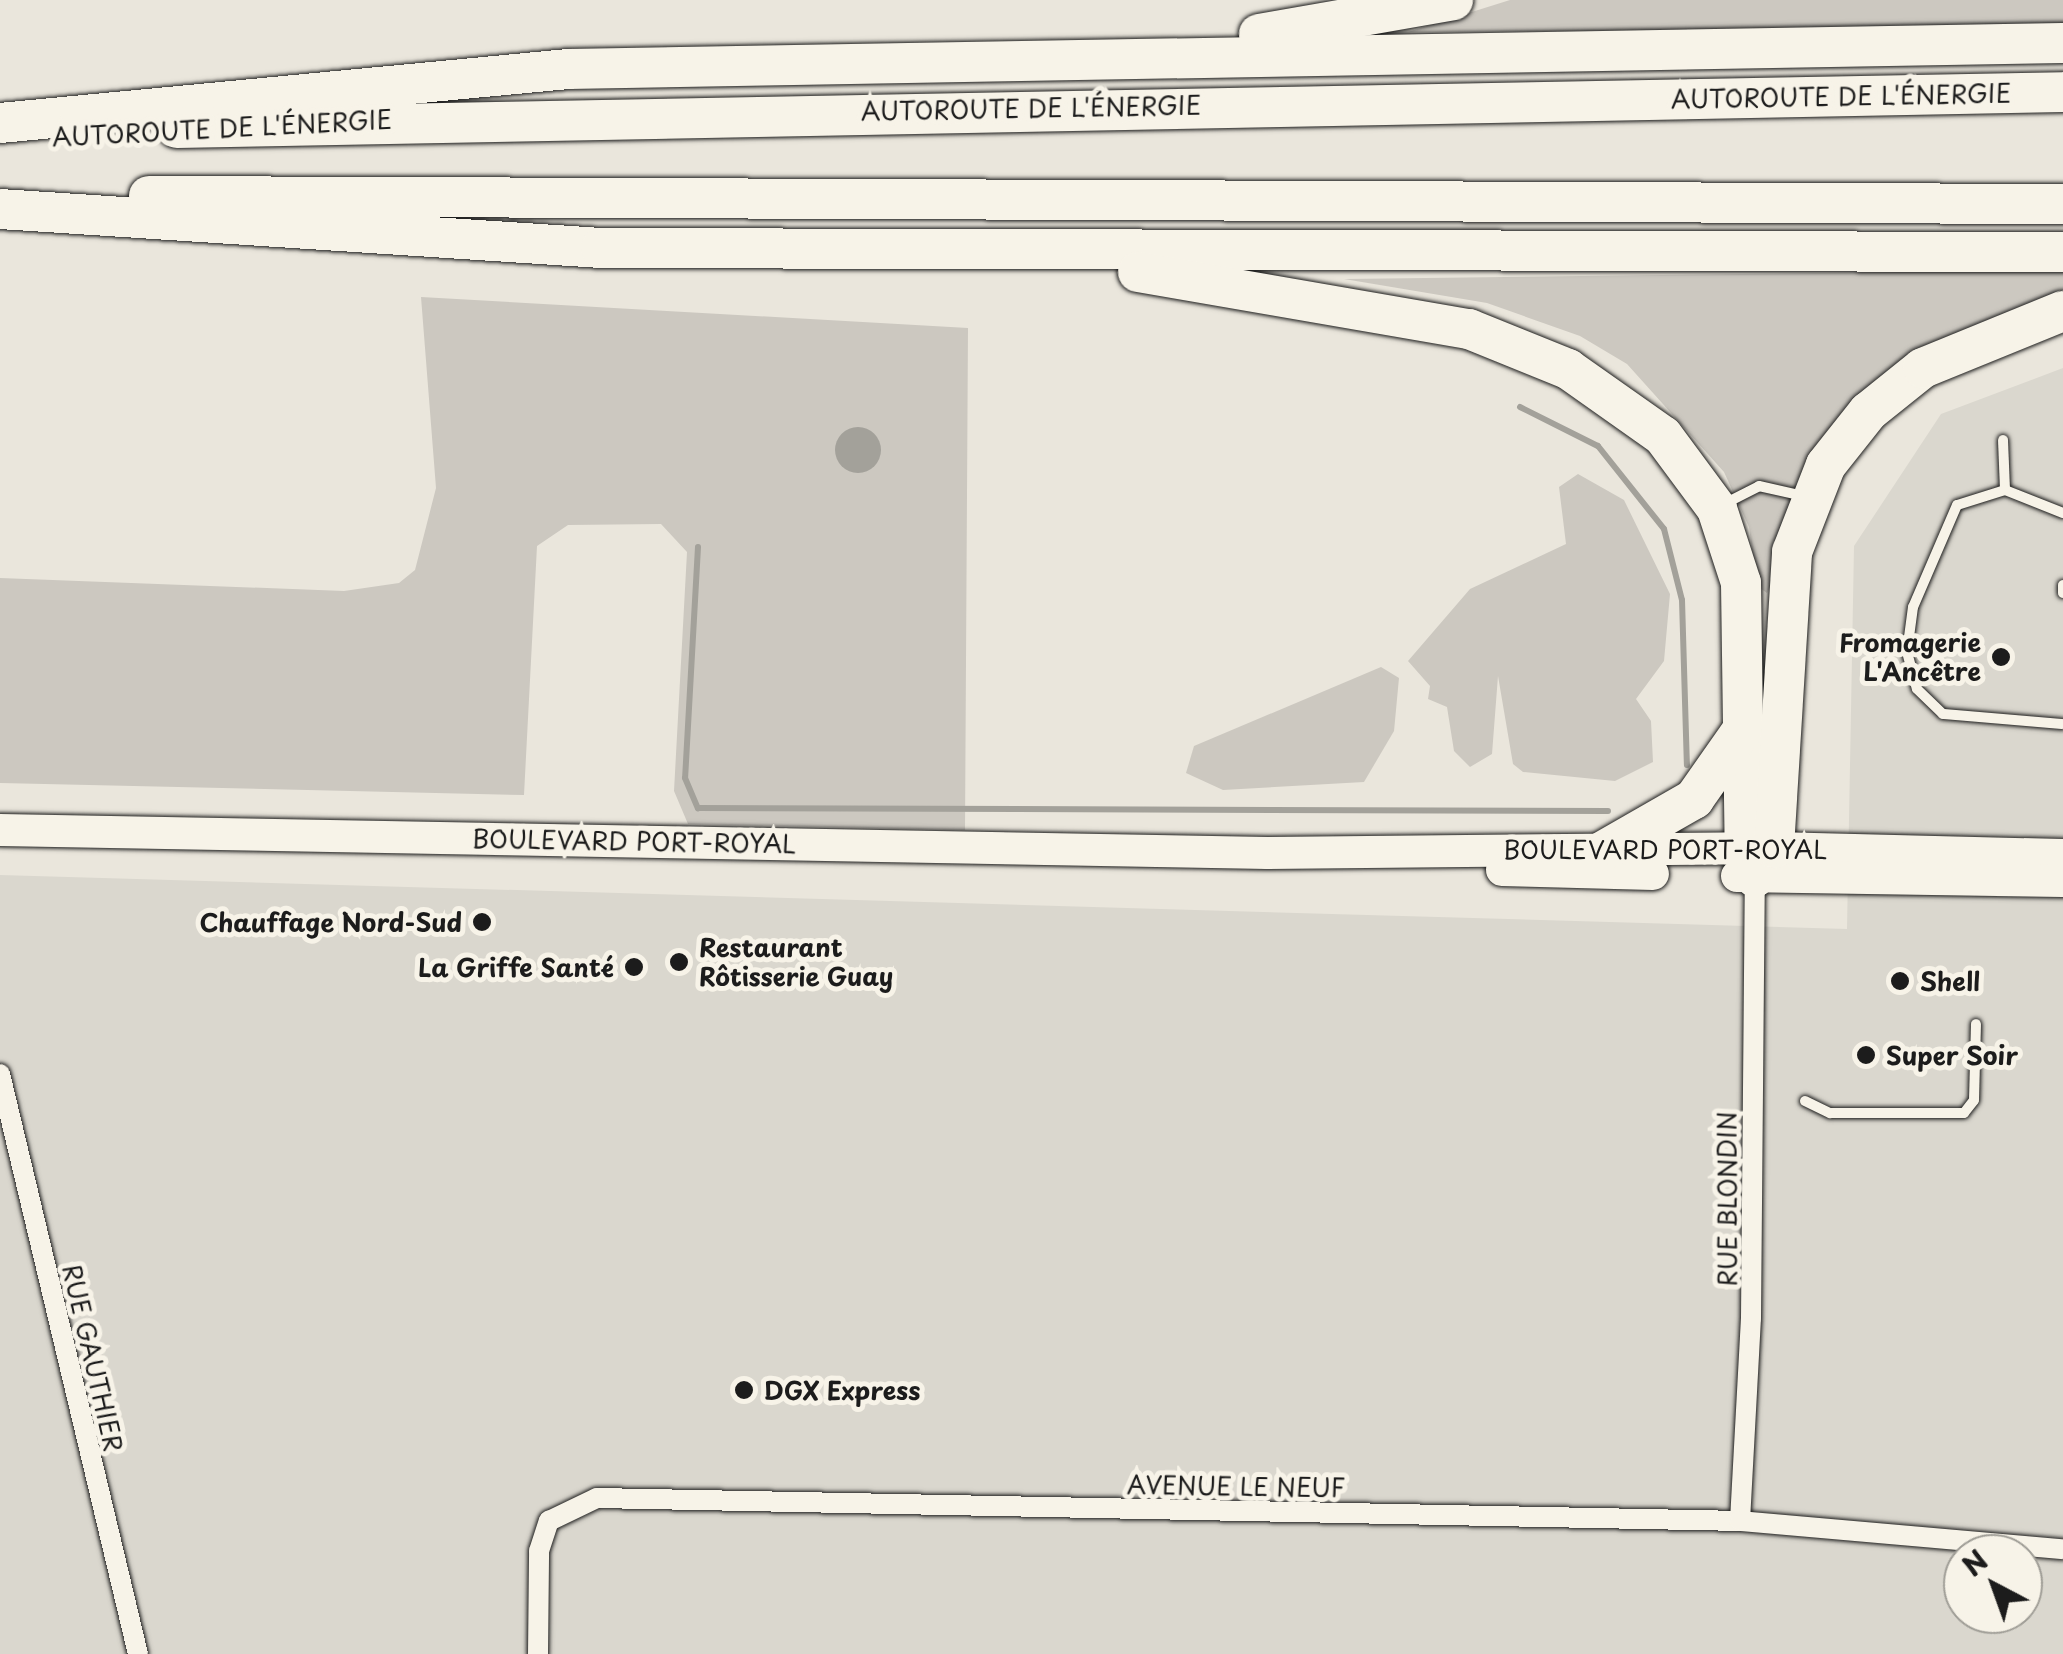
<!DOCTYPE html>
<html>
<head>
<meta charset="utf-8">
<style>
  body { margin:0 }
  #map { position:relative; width:2063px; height:1654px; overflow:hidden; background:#eae6dc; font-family:"Playpen Sans",sans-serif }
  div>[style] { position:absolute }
  .built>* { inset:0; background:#dad7ce }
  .green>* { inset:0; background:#ccc8c0 }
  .water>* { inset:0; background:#a3a19a }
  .round { border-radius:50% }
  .stream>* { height:6px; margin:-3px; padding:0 3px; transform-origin:3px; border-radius:3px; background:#a3a19a }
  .roads { filter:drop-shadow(0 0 2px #1c1c1c) drop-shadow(0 0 2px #1c1c1c) }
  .lane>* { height:10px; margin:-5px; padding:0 5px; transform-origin:5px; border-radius:5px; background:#f7f3e8 }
  .street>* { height:20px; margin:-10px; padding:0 10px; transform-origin:10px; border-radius:10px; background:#f7f3e8 }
  .primary>* { height:32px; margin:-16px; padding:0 16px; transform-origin:16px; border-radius:16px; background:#f7f3e8 }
  .highway>* { height:40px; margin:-20px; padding:0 20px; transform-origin:20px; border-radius:20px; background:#f7f3e8 }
  .dots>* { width:28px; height:28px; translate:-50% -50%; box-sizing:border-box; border:5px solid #f7f3e8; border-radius:50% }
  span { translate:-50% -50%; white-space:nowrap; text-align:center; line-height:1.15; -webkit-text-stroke:10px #f7f3e8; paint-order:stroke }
  .street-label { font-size:25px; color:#1c1c1c }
  .poi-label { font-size:25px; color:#1c1c1c; font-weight:700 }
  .right { translate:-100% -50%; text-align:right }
  .left { translate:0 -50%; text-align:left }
  .north { position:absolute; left:1943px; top:1534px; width:100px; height:100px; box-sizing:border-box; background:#f7f3e8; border:2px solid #9f9d96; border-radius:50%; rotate:319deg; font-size:28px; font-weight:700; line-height:40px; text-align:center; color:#1c1c1c }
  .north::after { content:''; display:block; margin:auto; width:35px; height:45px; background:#1c1c1c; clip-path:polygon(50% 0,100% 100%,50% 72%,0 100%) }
</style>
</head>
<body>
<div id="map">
  <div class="built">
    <i style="clip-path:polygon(evenodd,2063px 368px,2063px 1654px,0 1654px,0 875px,1847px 929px,1854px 546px,1941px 414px,2063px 368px,1963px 1554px,2023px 1554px,2023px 1614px,1963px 1614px,1963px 1554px)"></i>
  </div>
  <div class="green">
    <i style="clip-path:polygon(1510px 0,2063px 0,2063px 28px,1408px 32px)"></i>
    <i style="clip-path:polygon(2063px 270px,2063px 297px,1873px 392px,1767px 593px,1757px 586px,1749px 527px,1724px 472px,1627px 364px,1580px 336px,1487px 303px,1344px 279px)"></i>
    <i style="clip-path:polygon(421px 297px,968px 328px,965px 830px,688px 824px,674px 791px,687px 552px,661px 524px,568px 525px,537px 546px,524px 795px,0 783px,0 578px,344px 591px,399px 583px,415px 570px,436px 488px)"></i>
    <i style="clip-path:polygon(1578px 474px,1624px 500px,1670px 594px,1664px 661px,1636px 699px,1651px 721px,1653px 762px,1615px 781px,1523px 772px,1513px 764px,1498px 676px,1492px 754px,1470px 767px,1454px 751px,1447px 707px,1428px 699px,1430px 686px,1408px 661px,1470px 589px,1566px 544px,1559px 487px)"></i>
    <i style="clip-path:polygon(1381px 667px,1399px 678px,1394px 731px,1364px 782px,1223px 790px,1186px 773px,1194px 746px)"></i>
  </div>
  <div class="water">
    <i class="round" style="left:835px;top:427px;width:46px;height:46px"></i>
  </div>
  <div class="stream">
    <i style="left:1520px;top:407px;width:87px;rotate:26.6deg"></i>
    <i style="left:1598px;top:446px;width:106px;rotate:51.5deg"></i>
    <i style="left:1664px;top:529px;width:73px;rotate:75.8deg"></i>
    <i style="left:1682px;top:600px;width:165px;rotate:88.3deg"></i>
    <i style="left:698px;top:547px;width:231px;rotate:93.2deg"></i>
    <i style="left:685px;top:778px;width:33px;rotate:67deg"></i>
    <i style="left:698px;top:808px;width:910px;rotate:0.19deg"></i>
  </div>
  <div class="roads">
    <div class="lane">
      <i style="left:2003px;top:440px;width:50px;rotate:87.7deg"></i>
      <i style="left:1726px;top:503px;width:37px;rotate:-27deg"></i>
      <i style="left:1759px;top:486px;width:45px;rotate:12.8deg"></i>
      <i style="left:2063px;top:513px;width:62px;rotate:-158.4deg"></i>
      <i style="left:2005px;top:490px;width:50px;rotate:162.6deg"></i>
      <i style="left:1957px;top:505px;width:111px;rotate:113.3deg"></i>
      <i style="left:1913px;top:607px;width:45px;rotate:97.6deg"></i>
      <i style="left:1907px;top:652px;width:38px;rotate:75deg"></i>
      <i style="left:1917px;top:689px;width:36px;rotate:44deg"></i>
      <i style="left:1943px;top:714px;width:120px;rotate:4.8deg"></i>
      <i style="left:2063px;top:593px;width:8px;rotate:-90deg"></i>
      <i style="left:1805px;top:1101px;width:28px;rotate:26deg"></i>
      <i style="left:1830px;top:1113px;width:134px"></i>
      <i style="left:1964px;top:1113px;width:16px;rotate:-52deg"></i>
      <i style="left:1974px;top:1100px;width:76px;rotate:-88.5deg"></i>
    </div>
    <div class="street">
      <i style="left:0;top:1074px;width:596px;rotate:76.62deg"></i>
      <i style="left:1740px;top:1521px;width:203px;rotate:-86.9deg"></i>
      <i style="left:1751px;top:1318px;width:441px;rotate:-89.5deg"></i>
      <i style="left:538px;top:1654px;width:103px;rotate:-89.4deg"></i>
      <i style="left:539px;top:1551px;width:32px;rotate:-72deg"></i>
      <i style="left:549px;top:1521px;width:53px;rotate:-25.6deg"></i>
      <i style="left:597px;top:1498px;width:1143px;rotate:1.15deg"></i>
      <i style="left:1740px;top:1521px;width:324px;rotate:5deg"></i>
    </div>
    <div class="primary">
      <i style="left:0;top:830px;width:1268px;rotate:1.04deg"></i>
      <i style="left:1268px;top:853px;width:506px;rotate:-0.57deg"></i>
      <i style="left:1774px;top:848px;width:289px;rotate:1.4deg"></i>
      <i style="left:1502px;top:870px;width:151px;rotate:1.5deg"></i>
      <i style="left:1737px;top:876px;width:326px;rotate:0.9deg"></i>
    </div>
    <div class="highway">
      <i style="left:1259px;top:34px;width:197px;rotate:-9.9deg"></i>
      <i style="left:0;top:123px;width:571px;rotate:-5.43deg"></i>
      <i style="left:568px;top:69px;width:1495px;rotate:-1deg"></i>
      <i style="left:177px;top:128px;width:1886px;rotate:-1.09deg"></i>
      <i style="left:149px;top:196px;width:1914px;rotate:0.24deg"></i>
      <i style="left:0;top:209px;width:602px;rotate:3.71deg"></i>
      <i style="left:601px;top:248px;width:1462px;rotate:0.16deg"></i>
      <i style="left:1138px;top:272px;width:336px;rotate:9.8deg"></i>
      <i style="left:1469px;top:329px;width:107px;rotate:22deg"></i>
      <i style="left:1568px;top:369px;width:116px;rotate:35.2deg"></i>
      <i style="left:1663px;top:436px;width:91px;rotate:53.5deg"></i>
      <i style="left:1717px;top:509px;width:78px;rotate:72deg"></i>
      <i style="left:1741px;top:583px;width:271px;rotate:89.2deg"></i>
      <i style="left:1745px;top:854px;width:25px;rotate:67deg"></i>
      <i style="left:1603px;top:851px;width:105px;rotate:-29.7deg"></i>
      <i style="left:1694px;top:799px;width:90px;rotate:-54.9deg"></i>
      <i style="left:1755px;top:877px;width:35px;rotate:-57deg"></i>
      <i style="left:1774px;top:848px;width:297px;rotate:-86.5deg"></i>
      <i style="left:1792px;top:552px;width:93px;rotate:-68.7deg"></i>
      <i style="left:1826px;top:465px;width:68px;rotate:-51.6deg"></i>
      <i style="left:1868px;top:412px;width:70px;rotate:-38.7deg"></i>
      <i style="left:1923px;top:368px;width:151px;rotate:-22.2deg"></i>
    </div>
  </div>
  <div class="dots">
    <i style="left:2001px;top:657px;background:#1c1c1c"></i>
    <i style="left:482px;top:922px;background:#1c1c1c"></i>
    <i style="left:679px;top:962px;background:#1c1c1c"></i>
    <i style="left:634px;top:967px;background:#1c1c1c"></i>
    <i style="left:1900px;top:981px;background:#1c1c1c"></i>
    <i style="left:1866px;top:1055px;background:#1c1c1c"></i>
    <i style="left:744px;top:1390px;background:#1c1c1c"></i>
  </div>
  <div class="street-label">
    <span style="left:1841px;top:96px;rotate:-1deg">AUTOROUTE DE L'ÉNERGIE</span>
    <span style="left:1031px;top:108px;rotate:-1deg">AUTOROUTE DE L'ÉNERGIE</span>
    <span style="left:222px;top:128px;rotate:-3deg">AUTOROUTE DE L'ÉNERGIE</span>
    <span style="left:634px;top:841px;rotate:1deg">BOULEVARD PORT-ROYAL</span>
    <span style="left:1665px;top:849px">BOULEVARD PORT-ROYAL</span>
    <span style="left:1727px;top:1199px;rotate:-90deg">RUE BLONDIN</span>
    <span style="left:93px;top:1358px;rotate:77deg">RUE GAUTHIER</span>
    <span style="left:1236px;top:1486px;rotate:1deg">AVENUE LE NEUF</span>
  </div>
  <div class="poi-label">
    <span class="right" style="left:1981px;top:657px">Fromagerie<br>L'Ancêtre</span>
    <span class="right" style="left:462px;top:922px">Chauffage Nord-Sud</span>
    <span class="left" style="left:699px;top:962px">Restaurant<br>Rôtisserie Guay</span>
    <span class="right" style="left:614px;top:967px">La Griffe Santé</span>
    <span class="left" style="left:1920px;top:981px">Shell</span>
    <span class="left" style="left:1886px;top:1055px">Super Soir</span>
    <span class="left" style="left:764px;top:1390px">DGX Express</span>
  </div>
  <div class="north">N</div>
</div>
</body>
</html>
